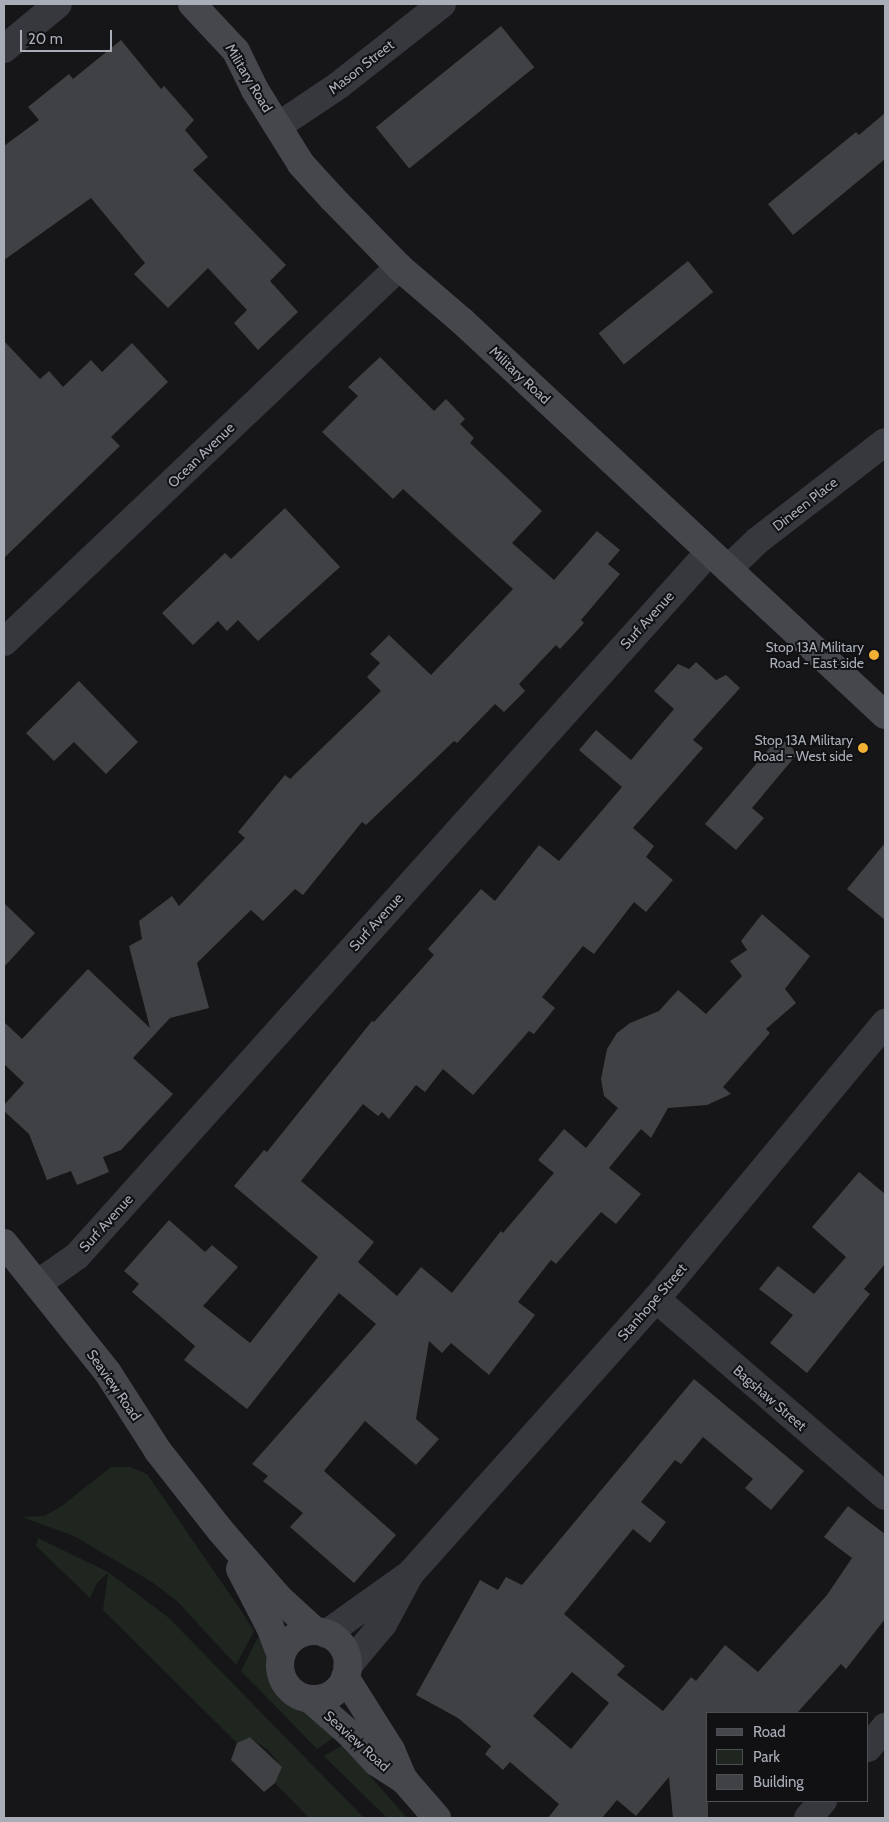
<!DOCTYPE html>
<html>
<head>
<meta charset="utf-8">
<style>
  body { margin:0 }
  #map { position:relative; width:889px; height:1822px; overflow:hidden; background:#161618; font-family:Cabin,sans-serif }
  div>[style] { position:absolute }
  .green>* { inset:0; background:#1e261f }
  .building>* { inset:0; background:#404145; transform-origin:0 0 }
  .street>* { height:28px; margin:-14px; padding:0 14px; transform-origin:14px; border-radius:14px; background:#37383d }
  .secondary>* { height:28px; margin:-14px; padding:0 14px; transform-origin:14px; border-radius:14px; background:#45474d }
  .secondary>.ring { margin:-14px; padding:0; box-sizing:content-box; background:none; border:28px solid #45474d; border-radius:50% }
  .dots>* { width:14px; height:14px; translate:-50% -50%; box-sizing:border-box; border:2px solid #111113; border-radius:50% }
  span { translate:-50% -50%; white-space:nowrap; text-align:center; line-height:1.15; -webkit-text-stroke:4px #111113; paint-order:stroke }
  .street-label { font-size:14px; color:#a8adb8 }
  .poi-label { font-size:14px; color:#a8adb8 }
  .right { translate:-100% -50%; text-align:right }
  .frame { position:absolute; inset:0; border:5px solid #a8adb8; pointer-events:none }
  .legend { position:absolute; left:706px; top:1712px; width:162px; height:90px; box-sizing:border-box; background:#111113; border:1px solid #4d4f55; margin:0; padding:6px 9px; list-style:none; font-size:15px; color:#a8adb8 }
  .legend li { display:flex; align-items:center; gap:10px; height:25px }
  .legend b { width:25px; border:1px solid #4d4f55 }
  .scale { position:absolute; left:20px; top:30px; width:92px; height:22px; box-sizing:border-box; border:2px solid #a8adb8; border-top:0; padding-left:6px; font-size:15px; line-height:18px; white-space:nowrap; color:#a8adb8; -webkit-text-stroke:4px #111113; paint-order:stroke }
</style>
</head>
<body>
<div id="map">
  <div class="green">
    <i style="clip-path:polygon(111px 1467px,130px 1467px,147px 1474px,240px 1609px,254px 1631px,236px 1665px,177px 1601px,152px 1582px,74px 1536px,22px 1517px,44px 1516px,59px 1508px)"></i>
    <i style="clip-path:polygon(38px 1538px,108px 1572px,169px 1618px,364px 1818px,309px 1818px,275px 1783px,282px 1767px,268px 1750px,250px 1737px,237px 1743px,103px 1610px,108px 1573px,97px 1583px,90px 1598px,36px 1546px)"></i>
    <i style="clip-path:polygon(264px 1637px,273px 1687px,299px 1711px,318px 1717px,335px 1737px,317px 1749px,241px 1671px,257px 1639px)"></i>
    <i style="clip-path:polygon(343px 1745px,407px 1818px,387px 1818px,324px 1756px)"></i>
  </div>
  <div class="building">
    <i style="left:501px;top:26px;width:53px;height:161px;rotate:51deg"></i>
    <i style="clip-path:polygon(121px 40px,161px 89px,164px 86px,194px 120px,185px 130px,208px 157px,193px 170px,286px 265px,270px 281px,298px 312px,258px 350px,234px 323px,247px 310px,208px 268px,168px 308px,134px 274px,145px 263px,91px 198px,4px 260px,4px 146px,39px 120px,28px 107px,69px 74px,73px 79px)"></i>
    <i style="clip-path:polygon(885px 113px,885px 159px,793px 235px,768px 204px,856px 132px,859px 135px)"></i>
    <i style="left:688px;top:261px;width:40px;height:115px;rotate:51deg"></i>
    <i style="clip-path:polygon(4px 341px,40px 379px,49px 371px,63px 387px,91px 360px,102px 372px,132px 343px,168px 382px,111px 437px,120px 446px,4px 558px)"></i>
    <i style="clip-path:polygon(380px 357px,434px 411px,446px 399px,465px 419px,460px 424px,474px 438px,470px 443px,542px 511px,512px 543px,554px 580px,597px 531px,620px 550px,608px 564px,620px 574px,581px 620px,584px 623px,560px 649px,556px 645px,519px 684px,525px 691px,504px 712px,495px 704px,457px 743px,454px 741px,366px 825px,362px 822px,303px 895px,295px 889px,263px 921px,251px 910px,197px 963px,209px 1008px,170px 1018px,133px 1058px,173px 1094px,121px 1150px,103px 1157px,109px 1172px,77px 1185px,71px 1171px,47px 1180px,29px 1134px,4px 1111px,4px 1105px,24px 1083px,4px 1064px,4px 1022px,22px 1039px,88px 969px,150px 1028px,129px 946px,142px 939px,139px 921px,172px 896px,179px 906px,245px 838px,238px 832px,285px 775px,290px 779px,381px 691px,367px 677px,380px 663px,370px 654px,389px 635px,431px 675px,513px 589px,403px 489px,393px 499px,322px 432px,358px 396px,348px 387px)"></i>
    <i style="clip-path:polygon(285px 508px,340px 567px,258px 641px,238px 620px,227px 631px,218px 621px,193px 645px,162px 613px,225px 553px,231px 559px)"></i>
    <i style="clip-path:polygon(696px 662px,716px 680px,726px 675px,740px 688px,693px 740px,703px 748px,633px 828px,654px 846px,646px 857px,673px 880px,646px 912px,634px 902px,594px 954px,583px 946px,542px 997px,555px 1008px,534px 1034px,529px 1031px,473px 1095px,443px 1069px,425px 1092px,416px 1085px,389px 1119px,382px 1112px,378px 1116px,363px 1104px,301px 1181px,374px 1242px,358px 1262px,397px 1296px,421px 1267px,452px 1293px,501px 1231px,503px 1233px,554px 1173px,538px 1160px,564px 1129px,586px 1148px,618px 1108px,604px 1096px,601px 1079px,607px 1049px,617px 1033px,630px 1023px,659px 1011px,678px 990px,706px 1014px,742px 976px,730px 961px,747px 950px,741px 941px,762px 914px,810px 956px,785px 989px,796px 1003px,766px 1029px,770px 1033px,723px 1087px,731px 1094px,707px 1105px,668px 1108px,651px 1138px,641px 1129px,609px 1168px,641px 1194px,616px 1224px,601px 1212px,556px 1264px,551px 1260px,518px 1302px,535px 1315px,489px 1375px,451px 1343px,442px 1353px,429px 1341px,416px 1419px,439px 1439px,416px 1465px,365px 1421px,324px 1471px,396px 1535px,354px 1583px,290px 1527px,303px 1513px,263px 1481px,268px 1476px,252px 1464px,376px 1324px,339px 1293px,247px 1409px,184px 1360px,195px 1346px,132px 1292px,139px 1284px,124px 1271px,169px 1220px,205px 1252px,212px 1245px,238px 1267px,203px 1306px,250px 1343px,318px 1257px,234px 1186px,264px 1150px,267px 1152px,372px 1021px,374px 1022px,434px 955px,428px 949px,481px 889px,495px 901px,539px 845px,559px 861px,622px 787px,579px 750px,596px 730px,631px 760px,674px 709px,654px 691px,678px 664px,689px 669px)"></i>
    <i style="clip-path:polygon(79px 681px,138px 742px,106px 774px,74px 742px,54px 761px,26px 733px)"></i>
    <i style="clip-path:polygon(779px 737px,798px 753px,752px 808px,764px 818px,736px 850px,705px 824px)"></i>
    <i style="clip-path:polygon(885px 843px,885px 920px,847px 889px)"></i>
    <i style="clip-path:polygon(4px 903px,35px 933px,4px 967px)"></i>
    <i style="clip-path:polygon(859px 1172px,885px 1194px,885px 1264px,864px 1289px,870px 1294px,807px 1373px,770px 1343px,793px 1315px,759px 1289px,778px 1266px,814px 1294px,846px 1257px,812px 1227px)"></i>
    <i style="clip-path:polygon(evenodd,694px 1379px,804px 1471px,771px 1510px,745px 1488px,753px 1479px,703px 1437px,681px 1464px,675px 1460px,641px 1502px,666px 1522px,650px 1543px,633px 1529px,564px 1614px,625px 1666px,617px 1675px,663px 1711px,691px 1677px,696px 1681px,725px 1645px,758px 1672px,827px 1595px,852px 1558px,824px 1537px,848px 1506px,885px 1534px,885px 1619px,846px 1669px,841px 1664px,797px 1713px,708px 1713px,708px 1818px,673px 1818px,669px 1777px,636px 1816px,617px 1800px,602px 1818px,548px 1818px,559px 1804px,510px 1762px,503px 1770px,485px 1754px,491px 1746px,458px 1718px,416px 1695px,480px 1580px,498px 1590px,506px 1577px,522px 1585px,694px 1379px,572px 1672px,609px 1703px,571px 1749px,533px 1716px,572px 1672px)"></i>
    <i style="clip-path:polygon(250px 1737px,282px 1767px,275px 1783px,264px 1792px,231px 1760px,237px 1743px)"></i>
  </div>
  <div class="street">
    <i style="left:4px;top:49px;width:70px;rotate:-39.8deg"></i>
    <i style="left:278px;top:126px;width:73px;rotate:-33.9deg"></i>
    <i style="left:339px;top:85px;width:131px;rotate:-38.2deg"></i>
    <i style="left:728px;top:569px;width:40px;rotate:-44deg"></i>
    <i style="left:757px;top:541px;width:162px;rotate:-37.7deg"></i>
    <i style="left:4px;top:642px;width:545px;rotate:-43.51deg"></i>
    <i style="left:37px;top:1284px;width:49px;rotate:-35deg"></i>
    <i style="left:77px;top:1256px;width:946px;rotate:-48.08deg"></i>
    <i style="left:656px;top:1299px;width:302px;rotate:40.7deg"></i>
    <i style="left:326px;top:1634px;width:100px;rotate:-35.6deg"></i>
    <i style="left:347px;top:1667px;width:56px;rotate:-50.1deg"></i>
    <i style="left:383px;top:1624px;width:57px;rotate:-61.6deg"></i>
    <i style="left:410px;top:1574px;width:369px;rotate:-48.2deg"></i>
    <i style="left:656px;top:1299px;width:359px;rotate:-50.3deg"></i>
    <i style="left:868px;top:1748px;width:27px;rotate:-51deg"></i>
    <i style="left:808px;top:1818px;width:23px;rotate:-49deg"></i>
  </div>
  <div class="secondary">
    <i style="left:192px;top:4px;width:64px;rotate:46.9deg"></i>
    <i style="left:236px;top:51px;width:43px;rotate:64deg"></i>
    <i style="left:255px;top:90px;width:87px;rotate:58.1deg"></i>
    <i style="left:301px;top:164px;width:46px;rotate:47.6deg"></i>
    <i style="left:332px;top:198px;width:96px;rotate:45.8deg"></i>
    <i style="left:399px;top:267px;width:83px;rotate:40.6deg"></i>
    <i style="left:462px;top:321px;width:578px;rotate:42.97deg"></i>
    <i style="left:4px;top:1243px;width:166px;rotate:51.3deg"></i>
    <i style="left:108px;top:1373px;width:93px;rotate:57.3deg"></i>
    <i style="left:158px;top:1451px;width:100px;rotate:51.9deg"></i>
    <i style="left:220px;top:1530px;width:90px;rotate:49.1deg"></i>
    <i style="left:279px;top:1598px;width:49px;rotate:42.5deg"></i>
    <i style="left:240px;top:1569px;width:65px;rotate:62.7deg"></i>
    <i style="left:270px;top:1627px;width:31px;rotate:69deg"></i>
    <i class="ring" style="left:280px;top:1631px;width:40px;height:40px"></i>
    <i style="left:345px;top:1677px;width:86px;rotate:57.8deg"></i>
    <i style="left:391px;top:1750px;width:33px;rotate:67deg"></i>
    <i style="left:310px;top:1699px;width:52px;rotate:41.1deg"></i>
    <i style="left:349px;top:1733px;width:40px;rotate:47deg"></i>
    <i style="left:376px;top:1762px;width:35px;rotate:33deg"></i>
    <i style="left:405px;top:1781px;width:49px;rotate:49.1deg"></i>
  </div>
  <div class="dots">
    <i style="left:874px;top:655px;background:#f2b134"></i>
    <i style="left:863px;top:748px;background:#f2b134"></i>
  </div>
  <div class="street-label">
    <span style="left:361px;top:67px;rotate:-38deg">Mason Street</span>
    <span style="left:249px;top:78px;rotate:59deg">Military Road</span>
    <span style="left:520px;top:375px;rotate:43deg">Military Road</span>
    <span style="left:201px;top:455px;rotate:-44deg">Ocean Avenue</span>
    <span style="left:805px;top:504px;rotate:-38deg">Dineen Place</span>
    <span style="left:647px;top:620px;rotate:-48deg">Surf Avenue</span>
    <span style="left:376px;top:922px;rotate:-48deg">Surf Avenue</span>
    <span style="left:106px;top:1223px;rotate:-48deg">Surf Avenue</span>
    <span style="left:652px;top:1302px;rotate:-49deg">Stanhope Street</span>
    <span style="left:114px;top:1385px;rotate:55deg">Seaview Road</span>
    <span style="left:770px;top:1398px;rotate:41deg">Bagshaw Street</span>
    <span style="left:357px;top:1741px;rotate:42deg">Seaview Road</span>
  </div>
  <div class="poi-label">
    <span class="right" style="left:864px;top:655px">Stop 13A Military<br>Road - East side</span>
    <span class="right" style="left:853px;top:748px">Stop 13A Military<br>Road - West side</span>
  </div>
  <div class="frame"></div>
  <ul class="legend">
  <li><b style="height:6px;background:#45474d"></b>Road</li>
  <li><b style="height:14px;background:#1e261f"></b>Park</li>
  <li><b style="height:14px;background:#404145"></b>Building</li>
  </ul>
  <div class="scale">20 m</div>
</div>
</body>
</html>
